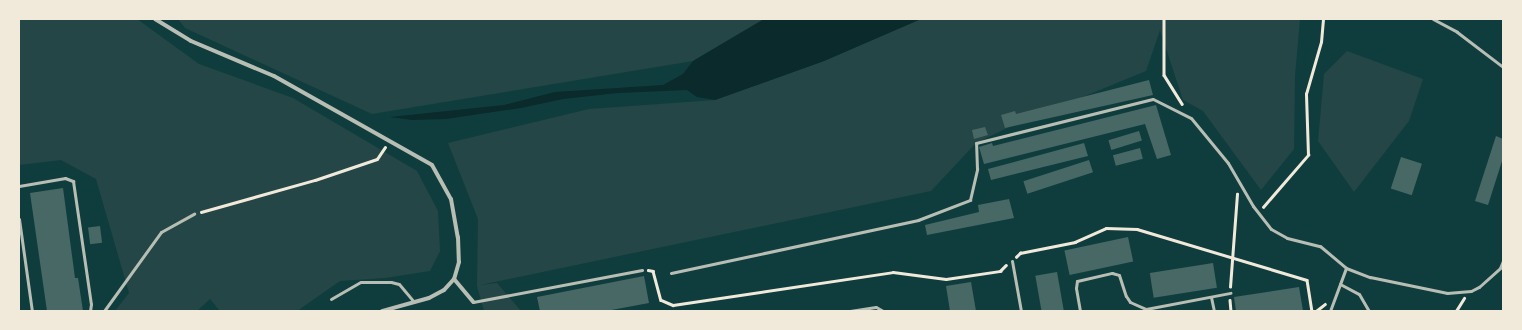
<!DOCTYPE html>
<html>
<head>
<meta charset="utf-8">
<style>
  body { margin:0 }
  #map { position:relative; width:1522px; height:330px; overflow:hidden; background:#0f3d3e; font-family:Manrope,sans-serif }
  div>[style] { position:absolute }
  .green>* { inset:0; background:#244646 }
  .water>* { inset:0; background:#0a2a2b }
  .building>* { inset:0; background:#486865; transform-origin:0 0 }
  .path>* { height:2.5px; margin:-1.25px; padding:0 1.25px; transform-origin:1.25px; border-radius:1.25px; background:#f1e9da }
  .service>* { height:3px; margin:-1.5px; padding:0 1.5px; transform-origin:1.5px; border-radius:1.5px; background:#b8beb3 }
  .minor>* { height:4px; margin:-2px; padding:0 2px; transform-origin:2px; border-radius:2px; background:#b8beb3 }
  span { translate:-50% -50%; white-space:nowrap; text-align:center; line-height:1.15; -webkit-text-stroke:4px #f1e9da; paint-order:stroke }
  .frame { position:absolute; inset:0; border:20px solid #f1e9da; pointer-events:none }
</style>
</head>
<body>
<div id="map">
  <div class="green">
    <i style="clip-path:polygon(19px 19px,137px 19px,199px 64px,293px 98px,417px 171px,438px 211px,440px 251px,430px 271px,385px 278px,340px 281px,297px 311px,220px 311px,210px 299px,197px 311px,115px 311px,129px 293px,96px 179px,61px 160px,19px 165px)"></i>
    <i style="clip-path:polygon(178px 19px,764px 19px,693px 61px,372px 114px,185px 28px)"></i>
    <i style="clip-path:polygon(921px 19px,1300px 19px,1295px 76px,1294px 149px,1261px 190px,1203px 111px,1183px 100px,1160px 30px,1146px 71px,1009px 127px,976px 143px,931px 191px,480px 285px,497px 283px,521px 311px,484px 311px,477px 286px,478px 219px,448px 143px,589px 109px,715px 100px,824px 61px)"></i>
    <i style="clip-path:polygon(1347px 51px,1423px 79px,1409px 121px,1354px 192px,1318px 141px,1324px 74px)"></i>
  </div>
  <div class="water">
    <i style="clip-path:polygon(764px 19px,921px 19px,824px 61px,715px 100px,697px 97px,687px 90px,618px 93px,563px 99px,521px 108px,446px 119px,412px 120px,390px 117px,504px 105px,555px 92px,663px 85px,683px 74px,693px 61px)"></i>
  </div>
  <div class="building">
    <i style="clip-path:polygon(1149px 80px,1153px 95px,1005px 128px,1001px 115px,1015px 111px,1016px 114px)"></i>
    <i style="clip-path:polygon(1156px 105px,1171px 155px,1157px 159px,1145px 124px,984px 164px,979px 147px,992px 143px,993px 146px)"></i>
    <i style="clip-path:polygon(985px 127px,988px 135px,974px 139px,972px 130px)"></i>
    <i style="left:1139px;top:131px;width:10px;height:32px;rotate:73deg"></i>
    <i style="clip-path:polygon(1496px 136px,1503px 139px,1503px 158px,1488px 205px,1475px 201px)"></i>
    <i style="clip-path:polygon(1084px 143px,1088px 156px,991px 180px,988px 169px)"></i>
    <i style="left:1140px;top:148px;width:11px;height:28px;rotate:75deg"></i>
    <i style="left:1401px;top:157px;width:22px;height:33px;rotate:18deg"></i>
    <i style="left:1089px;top:160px;width:13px;height:69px;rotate:72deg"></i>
    <i style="clip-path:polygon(63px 188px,75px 278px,78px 278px,83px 311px,47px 311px,30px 193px)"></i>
    <i style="clip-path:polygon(1009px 199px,1014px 218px,927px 235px,925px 225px,979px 212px,978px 205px)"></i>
    <i style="left:100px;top:226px;width:17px;height:12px;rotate:83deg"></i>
    <i style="left:1128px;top:237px;width:25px;height:65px;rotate:78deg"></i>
    <i style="left:1213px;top:263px;width:25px;height:64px;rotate:81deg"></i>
    <i style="left:1057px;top:272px;width:40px;height:22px;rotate:80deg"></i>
    <i style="clip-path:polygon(644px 276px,649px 303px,606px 311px,540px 311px,537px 297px)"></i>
    <i style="clip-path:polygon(971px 282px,976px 311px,950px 311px,946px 286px)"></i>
    <i style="clip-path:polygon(1299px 287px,1303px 311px,1236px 311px,1234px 297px)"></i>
  </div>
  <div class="path">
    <i style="left:1164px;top:19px;width:56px;rotate:90deg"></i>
    <i style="left:1164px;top:75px;width:34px;rotate:58deg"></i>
    <i style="left:1263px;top:207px;width:69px;rotate:-49.1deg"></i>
    <i style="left:1308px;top:155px;width:61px;rotate:-91.9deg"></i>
    <i style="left:1306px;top:94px;width:54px;rotate:-73.9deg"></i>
    <i style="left:1321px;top:42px;width:23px;rotate:-85deg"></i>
    <i style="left:201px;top:212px;width:118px;rotate:-15.7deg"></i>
    <i style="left:315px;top:180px;width:65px;rotate:-18.7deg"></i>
    <i style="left:377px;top:159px;width:14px;rotate:-56deg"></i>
    <i style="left:1016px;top:257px;width:6px;rotate:-45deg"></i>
    <i style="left:1020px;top:253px;width:56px;rotate:-11.3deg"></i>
    <i style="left:1075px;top:242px;width:34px;rotate:-24deg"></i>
    <i style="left:1106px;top:228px;width:31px;rotate:2deg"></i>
    <i style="left:1137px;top:229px;width:177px;rotate:16.7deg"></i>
    <i style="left:1307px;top:280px;width:31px;rotate:81deg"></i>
    <i style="left:648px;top:270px;width:5px;rotate:11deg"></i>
    <i style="left:653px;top:271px;width:30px;rotate:75deg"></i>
    <i style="left:661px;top:300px;width:13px;rotate:23deg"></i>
    <i style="left:673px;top:305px;width:222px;rotate:-8.5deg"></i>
    <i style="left:893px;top:272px;width:53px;rotate:7.5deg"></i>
    <i style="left:946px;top:279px;width:55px;rotate:-8.4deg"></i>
    <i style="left:1000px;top:271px;width:8px;rotate:-45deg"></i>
    <i style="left:1230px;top:287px;width:93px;rotate:-85.7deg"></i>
    <i style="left:1230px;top:300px;width:11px;rotate:85deg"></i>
    <i style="left:1316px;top:311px;width:11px;rotate:-38deg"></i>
    <i style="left:1456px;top:311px;width:15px;rotate:-58deg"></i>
  </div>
  <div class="service">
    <i style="left:1433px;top:19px;width:27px;rotate:28deg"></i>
    <i style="left:1457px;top:32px;width:58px;rotate:37.3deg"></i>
    <i style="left:19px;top:186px;width:47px;rotate:-9.9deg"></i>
    <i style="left:65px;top:178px;width:9px;rotate:21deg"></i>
    <i style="left:73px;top:181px;width:124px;rotate:81.7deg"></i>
    <i style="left:91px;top:304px;width:7px;rotate:98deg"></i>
    <i style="left:19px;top:219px;width:93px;rotate:82deg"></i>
    <i style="left:1012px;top:261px;width:51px;rotate:79.8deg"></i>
    <i style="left:671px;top:273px;width:253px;rotate:-12.1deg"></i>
    <i style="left:918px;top:220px;width:56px;rotate:-21deg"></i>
    <i style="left:970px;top:200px;width:32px;rotate:-77deg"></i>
    <i style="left:977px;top:169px;width:26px;rotate:-92deg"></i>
    <i style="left:976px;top:143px;width:182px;rotate:-14deg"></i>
    <i style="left:1153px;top:99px;width:42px;rotate:26.6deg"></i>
    <i style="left:1191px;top:118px;width:58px;rotate:50.6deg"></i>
    <i style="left:1228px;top:163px;width:50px;rotate:59.8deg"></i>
    <i style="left:1253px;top:206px;width:29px;rotate:52deg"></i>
    <i style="left:1271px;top:229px;width:18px;rotate:29deg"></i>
    <i style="left:1287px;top:238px;width:34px;rotate:14deg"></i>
    <i style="left:1320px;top:246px;width:34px;rotate:40deg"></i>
    <i style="left:1346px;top:268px;width:26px;rotate:21deg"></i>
    <i style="left:1370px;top:277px;width:79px;rotate:11.7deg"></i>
    <i style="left:1447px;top:293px;width:24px;rotate:-5deg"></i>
    <i style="left:1471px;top:291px;width:9px;rotate:-27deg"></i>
    <i style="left:1479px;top:287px;width:28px;rotate:-42deg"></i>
    <i style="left:1500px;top:268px;width:8px;rotate:-67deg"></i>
    <i style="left:1340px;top:284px;width:21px;rotate:28deg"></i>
    <i style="left:1359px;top:294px;width:20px;rotate:60deg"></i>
    <i style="left:1211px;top:297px;width:14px;rotate:78deg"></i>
    <i style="left:331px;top:299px;width:34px;rotate:-30deg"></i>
    <i style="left:361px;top:282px;width:30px"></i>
    <i style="left:391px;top:282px;width:8px;rotate:14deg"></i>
    <i style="left:399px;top:284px;width:23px;rotate:50deg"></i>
    <i style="left:473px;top:302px;width:172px;rotate:-10.7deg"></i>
    <i style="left:104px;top:311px;width:97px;rotate:-54.2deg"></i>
    <i style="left:161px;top:232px;width:38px;rotate:-29deg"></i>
    <i style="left:850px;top:311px;width:26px;rotate:-9deg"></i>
    <i style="left:876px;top:307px;width:8px;rotate:30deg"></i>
    <i style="left:1080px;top:311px;width:23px;rotate:-100deg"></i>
    <i style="left:1076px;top:288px;width:7px;rotate:-82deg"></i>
    <i style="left:1077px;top:281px;width:36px;rotate:-13deg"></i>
    <i style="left:1112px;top:273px;width:7px;rotate:16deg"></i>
    <i style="left:1119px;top:275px;width:22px;rotate:72deg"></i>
    <i style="left:1126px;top:296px;width:7px;rotate:56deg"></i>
    <i style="left:1130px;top:302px;width:17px;rotate:24deg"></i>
    <i style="left:1146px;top:309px;width:86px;rotate:-10.8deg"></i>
    <i style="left:1330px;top:311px;width:46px;rotate:-69.6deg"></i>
  </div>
  <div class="minor">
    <i style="left:155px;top:19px;width:42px;rotate:31.4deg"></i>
    <i style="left:191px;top:41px;width:90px;rotate:22.9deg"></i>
    <i style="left:274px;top:76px;width:181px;rotate:29.4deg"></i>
    <i style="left:432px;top:165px;width:39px;rotate:61deg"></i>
    <i style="left:451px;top:199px;width:39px;rotate:80deg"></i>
    <i style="left:458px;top:237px;width:25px;rotate:88deg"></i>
    <i style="left:459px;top:262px;width:18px;rotate:106deg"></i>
    <i style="left:454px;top:279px;width:15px;rotate:132deg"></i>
    <i style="left:444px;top:290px;width:17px;rotate:152deg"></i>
    <i style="left:429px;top:298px;width:49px;rotate:164.5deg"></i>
    <i style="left:454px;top:279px;width:30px;rotate:50deg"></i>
  </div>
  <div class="frame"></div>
</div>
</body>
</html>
